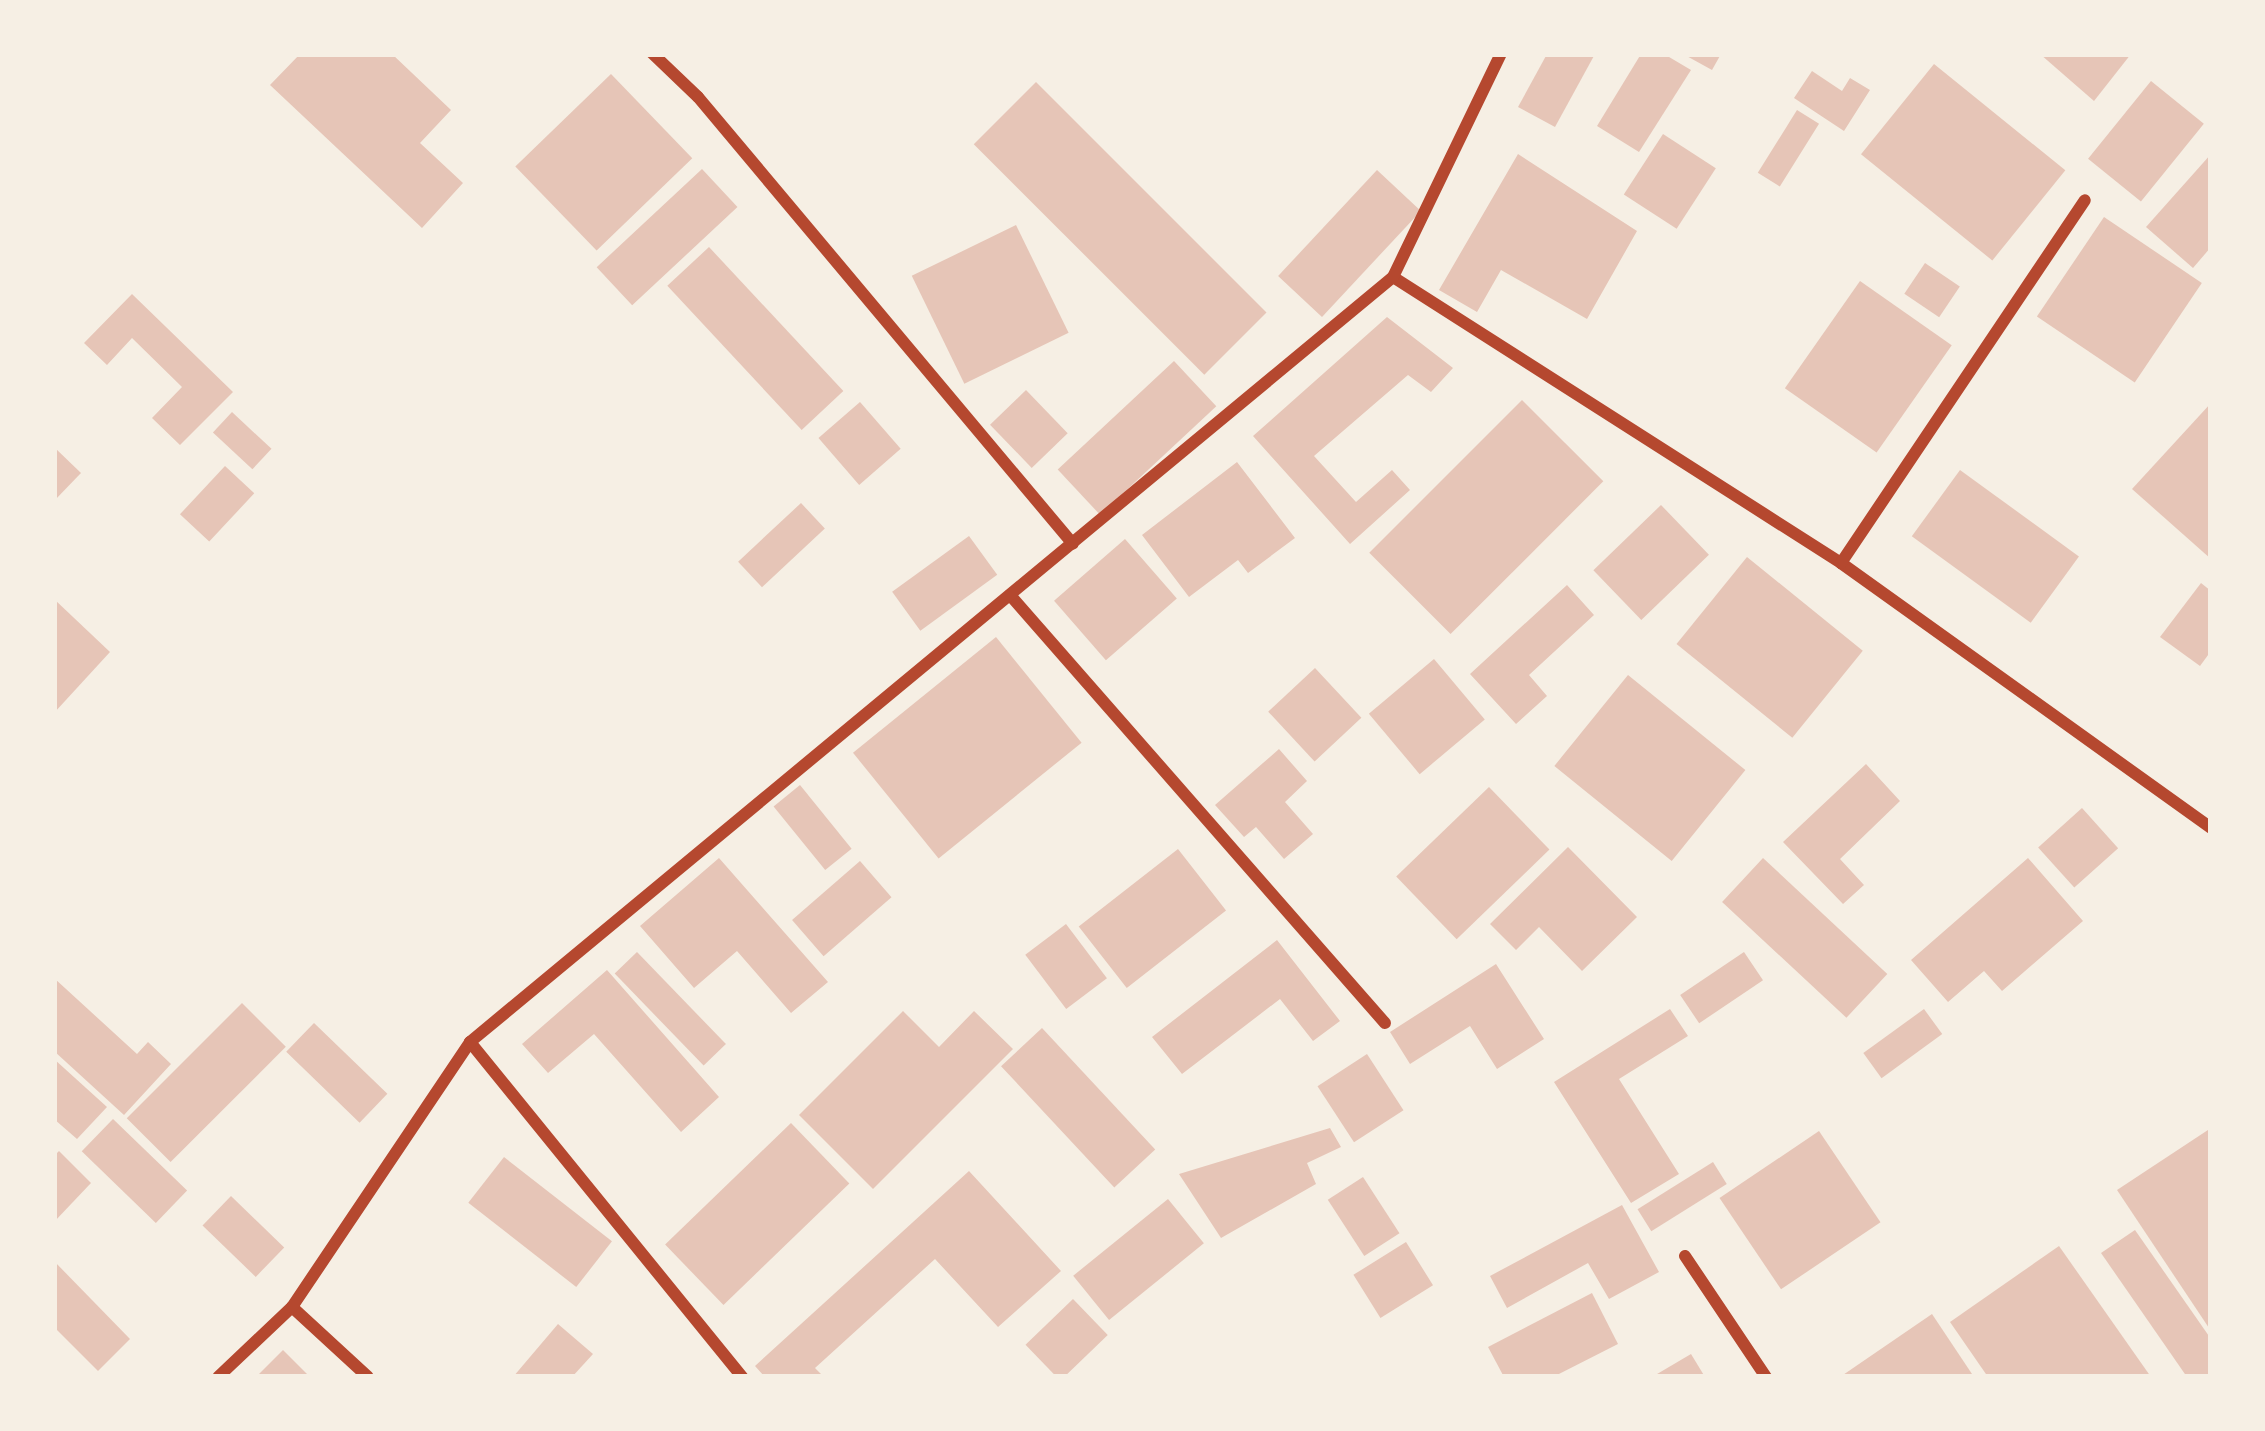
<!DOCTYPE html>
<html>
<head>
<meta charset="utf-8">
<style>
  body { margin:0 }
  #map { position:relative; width:2265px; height:1431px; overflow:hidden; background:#f6efe4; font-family:Raleway,sans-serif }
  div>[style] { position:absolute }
  .building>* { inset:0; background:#e6c5b7; transform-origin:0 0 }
  .minor>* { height:12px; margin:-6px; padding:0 6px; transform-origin:6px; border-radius:6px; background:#b5482f }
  span { translate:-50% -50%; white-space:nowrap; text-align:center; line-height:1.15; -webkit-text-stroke:10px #f6efe4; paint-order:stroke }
  .frame { position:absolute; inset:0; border:57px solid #f6efe4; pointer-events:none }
</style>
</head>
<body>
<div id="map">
  <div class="building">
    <i style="clip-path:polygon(300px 54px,392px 54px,451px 110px,420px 143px,463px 183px,422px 228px,270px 85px)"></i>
    <i style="clip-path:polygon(1547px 54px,1595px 54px,1555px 127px,1518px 107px)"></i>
    <i style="clip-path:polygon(1641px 54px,1664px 54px,1691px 70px,1639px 152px,1597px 126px)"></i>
    <i style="clip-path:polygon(1683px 54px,1721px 54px,1712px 70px)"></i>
    <i style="clip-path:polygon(2040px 54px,2131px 54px,2094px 101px)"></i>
    <i style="left:1934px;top:64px;width:169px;height:116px;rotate:39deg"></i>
    <i style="clip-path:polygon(1812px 71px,1842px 91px,1850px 78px,1870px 90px,1844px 131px,1794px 98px)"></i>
    <i style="left:611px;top:74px;width:117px;height:133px;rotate:46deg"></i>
    <i style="left:2151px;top:81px;width:68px;height:100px;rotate:39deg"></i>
    <i style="left:1036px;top:82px;width:326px;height:88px;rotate:45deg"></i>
    <i style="left:1797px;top:110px;width:26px;height:74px;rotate:32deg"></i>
    <i style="left:1663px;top:134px;width:63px;height:72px;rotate:33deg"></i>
    <i style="clip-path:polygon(1518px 154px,1637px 231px,1587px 319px,1501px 270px,1477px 312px,1439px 290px)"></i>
    <i style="clip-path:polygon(2211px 154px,2211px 247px,2193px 268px,2146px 227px)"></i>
    <i style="left:702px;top:169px;width:52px;height:144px;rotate:47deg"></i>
    <i style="left:1377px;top:170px;width:60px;height:145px;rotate:43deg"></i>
    <i style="left:2104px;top:217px;width:118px;height:120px;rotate:34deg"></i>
    <i style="left:1016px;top:225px;width:120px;height:116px;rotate:64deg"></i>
    <i style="left:709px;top:247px;width:197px;height:57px;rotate:47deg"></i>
    <i style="left:1925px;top:263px;width:42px;height:37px;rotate:34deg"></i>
    <i style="left:1860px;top:281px;width:112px;height:131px;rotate:35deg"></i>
    <i style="clip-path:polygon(132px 294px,233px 392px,180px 445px,152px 418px,182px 387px,132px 338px,107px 365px,84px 343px)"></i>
    <i style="clip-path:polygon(1387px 317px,1453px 368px,1431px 392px,1408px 375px,1314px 456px,1356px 502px,1392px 470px,1410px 490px,1350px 544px,1253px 436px)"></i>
    <i style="left:1174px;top:361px;width:62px;height:159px;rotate:47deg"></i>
    <i style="left:1026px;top:390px;width:60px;height:50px;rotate:46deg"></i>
    <i style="left:1522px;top:400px;width:115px;height:216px;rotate:45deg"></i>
    <i style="left:860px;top:402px;width:62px;height:55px;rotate:49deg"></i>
    <i style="clip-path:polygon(2211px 403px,2211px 559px,2132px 489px)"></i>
    <i style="left:232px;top:412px;width:54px;height:28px;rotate:43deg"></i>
    <i style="clip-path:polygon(54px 447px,81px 473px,54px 501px)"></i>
    <i style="clip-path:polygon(1237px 462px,1295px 538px,1248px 573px,1238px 560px,1189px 597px,1142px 535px)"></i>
    <i style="left:225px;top:466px;width:40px;height:66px;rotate:43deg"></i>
    <i style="left:1960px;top:470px;width:147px;height:82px;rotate:36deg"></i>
    <i style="left:801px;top:503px;width:35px;height:86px;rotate:47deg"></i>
    <i style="left:1661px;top:505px;width:69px;height:94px;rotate:46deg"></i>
    <i style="left:969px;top:536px;width:48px;height:95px;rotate:54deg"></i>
    <i style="left:1125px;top:539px;width:79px;height:94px;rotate:49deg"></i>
    <i style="left:1747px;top:557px;width:149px;height:112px;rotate:39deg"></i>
    <i style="clip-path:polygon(2201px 583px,2211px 591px,2211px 651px,2200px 666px,2160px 637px)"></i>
    <i style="clip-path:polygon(1567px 585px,1594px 615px,1529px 675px,1547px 696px,1516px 724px,1470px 674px)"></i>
    <i style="clip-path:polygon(54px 599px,110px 652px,54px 713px)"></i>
    <i style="left:996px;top:637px;width:136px;height:184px;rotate:51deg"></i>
    <i style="left:1434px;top:659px;width:79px;height:85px;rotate:50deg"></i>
    <i style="left:1315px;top:668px;width:68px;height:64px;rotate:47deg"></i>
    <i style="left:1628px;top:675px;width:151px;height:117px;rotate:39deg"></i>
    <i style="clip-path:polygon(1279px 749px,1307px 781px,1285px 802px,1313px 834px,1284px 859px,1256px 827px,1244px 837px,1215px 805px)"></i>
    <i style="clip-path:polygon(1866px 764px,1900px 801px,1840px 859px,1864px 885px,1843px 904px,1783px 842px)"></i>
    <i style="left:800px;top:785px;width:82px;height:34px;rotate:51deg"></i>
    <i style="left:1489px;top:787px;width:87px;height:129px;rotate:46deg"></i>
    <i style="left:2082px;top:808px;width:54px;height:59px;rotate:48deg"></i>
    <i style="clip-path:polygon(1568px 847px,1637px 917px,1582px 971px,1539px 927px,1516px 950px,1490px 924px)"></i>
    <i style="left:1178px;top:849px;width:78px;height:126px;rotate:52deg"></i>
    <i style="clip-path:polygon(719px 858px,828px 982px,791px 1013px,737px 951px,694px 988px,640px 926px)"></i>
    <i style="left:1763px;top:858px;width:170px;height:60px;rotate:43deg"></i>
    <i style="clip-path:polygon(2028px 858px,2083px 921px,2002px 991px,1984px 971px,1948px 1002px,1911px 960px)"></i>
    <i style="left:860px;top:861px;width:48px;height:90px;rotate:49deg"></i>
    <i style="left:1066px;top:924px;width:68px;height:51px;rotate:53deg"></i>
    <i style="clip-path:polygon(1277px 940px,1340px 1021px,1313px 1041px,1280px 999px,1182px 1074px,1152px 1037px)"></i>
    <i style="left:637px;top:952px;width:128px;height:31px;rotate:46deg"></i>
    <i style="left:1744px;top:952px;width:34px;height:77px;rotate:56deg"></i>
    <i style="clip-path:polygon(1496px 964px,1544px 1039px,1497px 1069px,1470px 1026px,1410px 1064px,1390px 1032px)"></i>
    <i style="clip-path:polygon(607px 970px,719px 1097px,681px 1132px,594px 1034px,548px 1073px,522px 1044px)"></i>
    <i style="clip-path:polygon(54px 978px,137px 1054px,148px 1042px,171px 1064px,124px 1115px,54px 1051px)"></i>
    <i style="left:242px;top:1003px;width:62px;height:163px;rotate:45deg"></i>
    <i style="clip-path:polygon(1670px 1009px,1688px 1036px,1619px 1079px,1679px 1174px,1631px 1203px,1554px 1082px)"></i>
    <i style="left:1924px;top:1009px;width:31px;height:75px;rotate:54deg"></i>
    <i style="clip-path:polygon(903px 1011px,939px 1047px,974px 1011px,1013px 1049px,873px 1189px,799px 1115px)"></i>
    <i style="left:314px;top:1023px;width:102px;height:40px;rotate:44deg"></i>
    <i style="left:1042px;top:1028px;width:166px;height:56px;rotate:47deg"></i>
    <i style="left:1367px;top:1054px;width:67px;height:59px;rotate:57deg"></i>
    <i style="clip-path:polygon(54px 1059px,107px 1107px,77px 1139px,54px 1119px)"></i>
    <i style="left:113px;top:1119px;width:103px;height:45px;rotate:44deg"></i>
    <i style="left:791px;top:1123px;width:84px;height:175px;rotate:46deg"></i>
    <i style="clip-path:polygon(1330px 1128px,1341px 1147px,1307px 1163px,1316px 1184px,1221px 1238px,1179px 1174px)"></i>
    <i style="clip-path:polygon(2211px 1128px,2211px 1331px,2117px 1190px)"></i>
    <i style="left:1819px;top:1131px;width:110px;height:120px;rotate:56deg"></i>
    <i style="clip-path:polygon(59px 1151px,91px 1183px,54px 1222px,54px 1156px)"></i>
    <i style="left:504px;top:1157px;width:137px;height:58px;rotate:38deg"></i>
    <i style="left:1713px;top:1162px;width:26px;height:89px;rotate:58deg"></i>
    <i style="clip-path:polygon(969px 1171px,1061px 1271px,998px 1327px,935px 1259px,815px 1368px,824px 1377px,765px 1377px,755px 1366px)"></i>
    <i style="left:1363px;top:1177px;width:67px;height:42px;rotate:57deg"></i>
    <i style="left:231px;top:1196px;width:74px;height:41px;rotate:44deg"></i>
    <i style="left:1168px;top:1199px;width:57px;height:122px;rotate:51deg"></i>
    <i style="clip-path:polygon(1622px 1205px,1659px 1272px,1609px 1299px,1588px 1263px,1507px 1308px,1490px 1276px)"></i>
    <i style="clip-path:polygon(2135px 1230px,2211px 1339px,2211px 1377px,2187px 1377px,2101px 1253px)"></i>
    <i style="left:1406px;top:1242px;width:51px;height:62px;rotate:58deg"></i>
    <i style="clip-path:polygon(2059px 1246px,2151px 1377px,1988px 1377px,1950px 1322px)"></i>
    <i style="clip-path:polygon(54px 1261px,130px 1339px,98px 1371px,54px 1327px)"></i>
    <i style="clip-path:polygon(1592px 1293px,1618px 1344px,1553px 1377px,1504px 1377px,1488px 1347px)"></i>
    <i style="left:1073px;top:1299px;width:50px;height:66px;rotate:46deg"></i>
    <i style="clip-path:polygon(1932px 1314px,1974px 1377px,1840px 1377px)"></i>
    <i style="clip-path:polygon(558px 1324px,593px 1354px,572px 1377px,513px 1377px)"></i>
    <i style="clip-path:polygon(283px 1350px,310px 1377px,256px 1377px)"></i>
    <i style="clip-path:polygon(1691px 1354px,1705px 1377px,1652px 1377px)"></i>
  </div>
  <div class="minor">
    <i style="left:653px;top:54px;width:62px;rotate:43.7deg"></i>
    <i style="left:698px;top:97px;width:583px;rotate:50.01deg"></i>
    <i style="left:1393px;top:277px;width:532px;rotate:32.55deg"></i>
    <i style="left:1841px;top:563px;width:455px;rotate:35.6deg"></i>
    <i style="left:1841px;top:563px;width:437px;rotate:-56.1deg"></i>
    <i style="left:1010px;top:595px;width:569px;rotate:48.78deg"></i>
    <i style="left:470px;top:1042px;width:432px;rotate:50.9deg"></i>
    <i style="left:1685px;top:1256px;width:146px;rotate:56.2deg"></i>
    <i style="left:292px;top:1307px;width:103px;rotate:42.6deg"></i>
    <i style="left:218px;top:1377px;width:102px;rotate:-43.4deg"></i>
    <i style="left:292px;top:1307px;width:319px;rotate:-56.1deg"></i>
    <i style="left:470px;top:1042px;width:1199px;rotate:-39.65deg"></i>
    <i style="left:1393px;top:277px;width:248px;rotate:-64.2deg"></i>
  </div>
  <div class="frame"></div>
</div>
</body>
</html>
